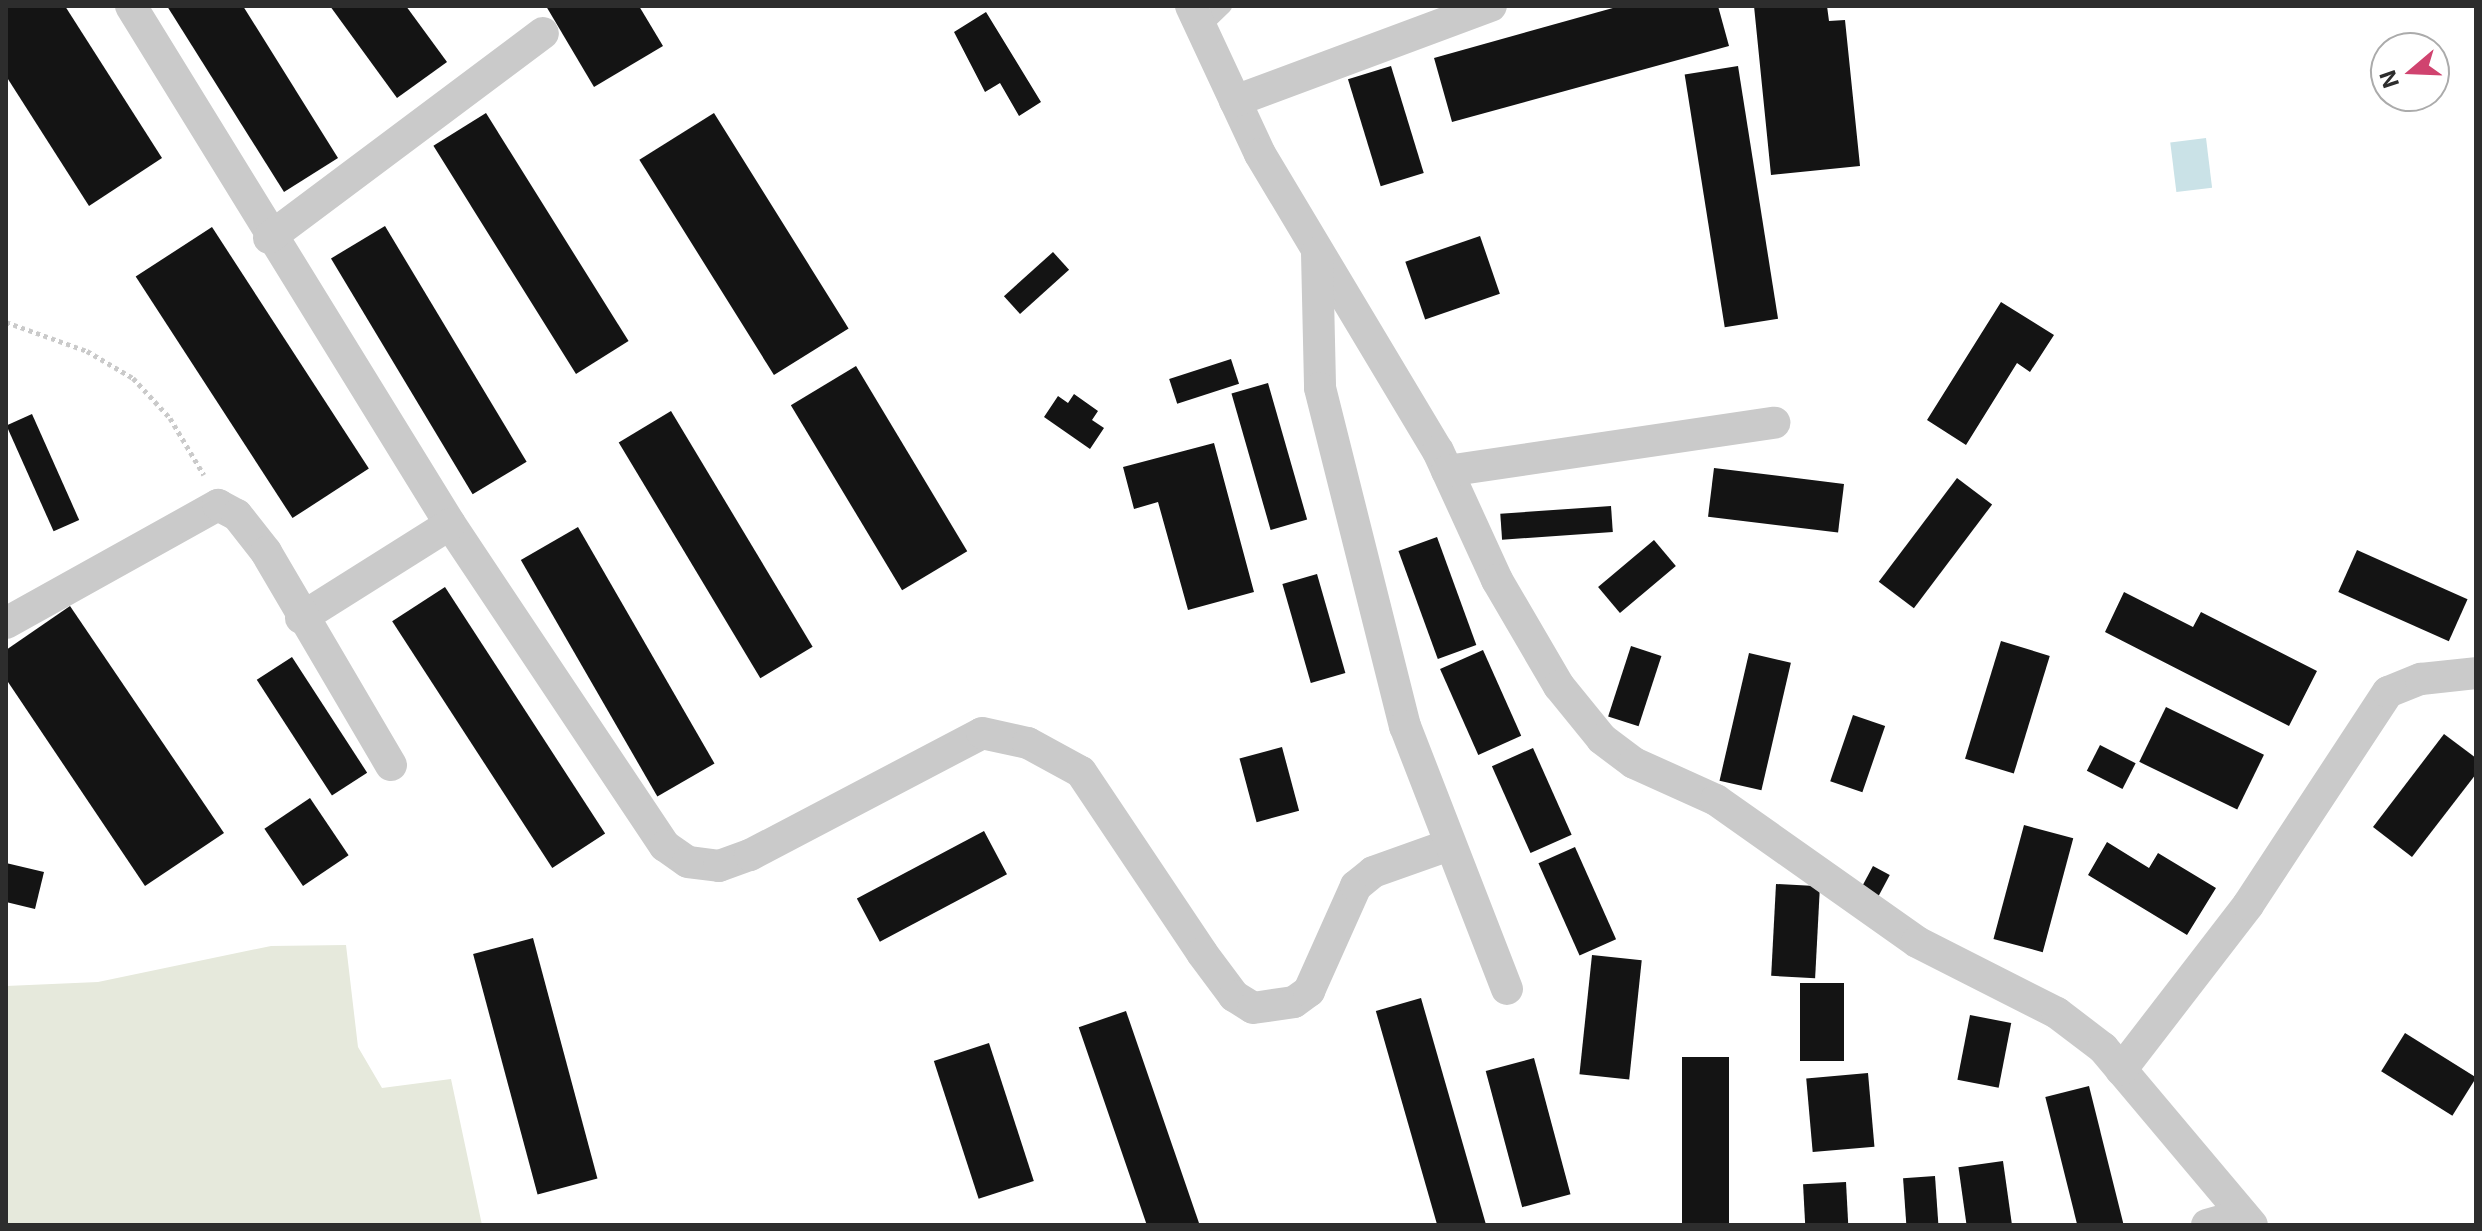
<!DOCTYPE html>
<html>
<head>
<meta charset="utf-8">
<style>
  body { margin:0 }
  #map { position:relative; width:2482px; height:1231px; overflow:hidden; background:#fff; font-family:Inter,sans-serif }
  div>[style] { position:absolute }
  .green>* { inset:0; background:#e6e9dc }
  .water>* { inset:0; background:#cae2e7; transform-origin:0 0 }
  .building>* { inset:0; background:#141414; transform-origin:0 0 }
  .path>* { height:5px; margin-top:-2.5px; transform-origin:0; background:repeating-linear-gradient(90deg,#cacaca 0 4px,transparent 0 8px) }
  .lane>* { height:16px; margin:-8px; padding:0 8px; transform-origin:8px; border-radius:8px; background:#cacaca }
  .street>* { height:32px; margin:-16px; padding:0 16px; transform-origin:16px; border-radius:16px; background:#cacaca }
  span { translate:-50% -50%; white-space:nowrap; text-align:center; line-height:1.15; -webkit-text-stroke:8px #fff; paint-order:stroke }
  .frame { position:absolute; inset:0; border:8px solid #2d2d2d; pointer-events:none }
  .north { position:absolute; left:2370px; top:32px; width:80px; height:80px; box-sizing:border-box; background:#fff; border:2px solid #ababab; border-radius:50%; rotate:251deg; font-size:22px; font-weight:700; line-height:32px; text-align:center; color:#2d2d2d }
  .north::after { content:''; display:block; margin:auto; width:28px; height:36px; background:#d0436f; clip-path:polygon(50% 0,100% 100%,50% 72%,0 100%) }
</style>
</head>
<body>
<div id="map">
  <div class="green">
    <i style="clip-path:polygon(346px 945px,358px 1047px,382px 1088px,451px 1079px,482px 1225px,6px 1225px,6px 986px,98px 982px,271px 946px)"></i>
  </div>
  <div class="water">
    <i style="left:2206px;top:138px;width:50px;height:36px;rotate:83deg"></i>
  </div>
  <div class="building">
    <i style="clip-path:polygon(6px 6px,65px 6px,162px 158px,89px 206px,6px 76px)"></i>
    <i style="clip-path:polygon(167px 6px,243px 6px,338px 158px,284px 192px)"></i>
    <i style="clip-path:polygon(330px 6px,406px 6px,447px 62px,397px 98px)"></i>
    <i style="clip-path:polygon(546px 6px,639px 6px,663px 46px,594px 87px)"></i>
    <i style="clip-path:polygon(1620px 6px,1718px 6px,1729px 46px,1452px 122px,1434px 58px)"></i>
    <i style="clip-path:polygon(1754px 6px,1827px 6px,1829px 21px,1845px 20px,1860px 166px,1771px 175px)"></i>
    <i style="clip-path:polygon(986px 12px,1041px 102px,1019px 116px,1000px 83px,985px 92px,954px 32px)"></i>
    <i style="left:1391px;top:66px;width:112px;height:45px;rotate:73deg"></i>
    <i style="left:1738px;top:66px;width:256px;height:54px;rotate:81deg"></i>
    <i style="left:486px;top:113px;width:269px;height:62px;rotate:58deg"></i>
    <i style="left:714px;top:113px;width:254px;height:88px;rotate:58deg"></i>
    <i style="left:385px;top:226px;width:275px;height:63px;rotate:59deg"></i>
    <i style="left:212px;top:227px;width:288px;height:91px;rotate:57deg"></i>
    <i style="left:1480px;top:236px;width:61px;height:79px;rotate:71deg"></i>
    <i style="left:1053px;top:252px;width:24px;height:66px;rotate:48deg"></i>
    <i style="clip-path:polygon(2001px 302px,2054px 335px,2030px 372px,2017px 363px,1966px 445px,1927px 420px)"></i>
    <i style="left:1231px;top:359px;width:26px;height:65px;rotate:72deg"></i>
    <i style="left:856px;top:366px;width:216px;height:76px;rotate:59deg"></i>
    <i style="left:1268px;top:383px;width:142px;height:38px;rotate:74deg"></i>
    <i style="clip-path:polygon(1074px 394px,1098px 411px,1092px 420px,1104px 428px,1090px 449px,1044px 417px,1058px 396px,1068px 403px)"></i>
    <i style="left:671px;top:411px;width:275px;height:61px;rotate:59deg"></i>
    <i style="left:32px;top:414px;width:116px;height:28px;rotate:66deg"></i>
    <i style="clip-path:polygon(1214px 443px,1254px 592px,1188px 610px,1158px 502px,1134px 509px,1123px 467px)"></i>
    <i style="left:1714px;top:468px;width:131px;height:49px;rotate:7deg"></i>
    <i style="left:1957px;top:478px;width:44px;height:130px;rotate:37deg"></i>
    <i style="left:1611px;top:506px;width:26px;height:111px;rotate:86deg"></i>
    <i style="left:578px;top:527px;width:273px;height:66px;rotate:60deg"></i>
    <i style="left:1437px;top:537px;width:115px;height:41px;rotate:70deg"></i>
    <i style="left:1654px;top:540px;width:34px;height:73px;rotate:50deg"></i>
    <i style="left:2357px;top:550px;width:121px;height:46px;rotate:24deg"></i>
    <i style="left:1317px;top:574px;width:103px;height:36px;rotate:74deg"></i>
    <i style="left:445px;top:587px;width:294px;height:63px;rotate:57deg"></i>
    <i style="clip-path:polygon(2124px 592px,2193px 627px,2201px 612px,2317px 671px,2289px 726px,2105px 632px)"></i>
    <i style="clip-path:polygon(70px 606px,224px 833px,145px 886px,6px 679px,6px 650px)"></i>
    <i style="left:2001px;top:641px;width:51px;height:123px;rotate:17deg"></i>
    <i style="left:1631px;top:646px;width:32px;height:74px;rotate:18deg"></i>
    <i style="left:1483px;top:650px;width:94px;height:47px;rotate:66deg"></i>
    <i style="left:1749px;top:653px;width:43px;height:131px;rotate:13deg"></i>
    <i style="left:292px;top:657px;width:138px;height:42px;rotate:57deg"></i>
    <i style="left:2166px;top:707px;width:109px;height:61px;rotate:26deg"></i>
    <i style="left:1853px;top:715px;width:34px;height:70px;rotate:19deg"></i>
    <i style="clip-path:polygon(2444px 734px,2476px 758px,2476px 774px,2412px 857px,2373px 827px)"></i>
    <i style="left:2100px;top:745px;width:40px;height:29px;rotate:27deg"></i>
    <i style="left:1282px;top:747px;width:66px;height:44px;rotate:75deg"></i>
    <i style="left:1533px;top:748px;width:95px;height:45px;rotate:66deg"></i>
    <i style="left:310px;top:798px;width:69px;height:55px;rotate:56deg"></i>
    <i style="left:2024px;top:825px;width:51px;height:118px;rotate:15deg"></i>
    <i style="left:984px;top:831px;width:49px;height:144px;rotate:62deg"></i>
    <i style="clip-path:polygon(2107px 842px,2149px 868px,2158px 853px,2216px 888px,2187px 935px,2088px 875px)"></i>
    <i style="left:1575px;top:847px;width:101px;height:40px;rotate:66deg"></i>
    <i style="clip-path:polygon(6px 863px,44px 872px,35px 909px,6px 902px)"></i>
    <i style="left:1873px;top:866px;width:19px;height:25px;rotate:28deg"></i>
    <i style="left:1776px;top:884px;width:44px;height:92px;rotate:3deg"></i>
    <i style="left:533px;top:938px;width:249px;height:62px;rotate:75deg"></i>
    <i style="left:1592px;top:955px;width:50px;height:120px;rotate:6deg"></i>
    <i style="left:1800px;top:983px;width:44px;height:78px"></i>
    <i style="left:1421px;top:998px;width:236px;height:47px;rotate:74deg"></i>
    <i style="left:1126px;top:1011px;width:226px;height:50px;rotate:71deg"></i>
    <i style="left:1970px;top:1015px;width:42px;height:66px;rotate:11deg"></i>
    <i style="left:2405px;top:1033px;width:84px;height:45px;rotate:32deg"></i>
    <i style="left:989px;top:1043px;width:145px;height:58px;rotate:72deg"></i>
    <i style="left:1729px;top:1057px;width:168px;height:47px;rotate:90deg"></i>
    <i style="left:1534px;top:1058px;width:141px;height:50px;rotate:75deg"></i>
    <i style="left:1868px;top:1073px;width:74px;height:62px;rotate:85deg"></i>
    <i style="left:2089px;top:1086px;width:143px;height:45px;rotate:76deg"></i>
    <i style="left:2003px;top:1161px;width:65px;height:45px;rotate:82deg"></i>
    <i style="left:1935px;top:1176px;width:49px;height:32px;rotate:86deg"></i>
    <i style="left:1846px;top:1182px;width:43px;height:43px;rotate:87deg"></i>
  </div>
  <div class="path">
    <i style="left:6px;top:322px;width:86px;rotate:19.7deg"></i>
    <i style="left:87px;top:351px;width:53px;rotate:30.4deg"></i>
    <i style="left:133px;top:378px;width:54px;rotate:47.2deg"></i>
    <i style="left:170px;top:418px;width:66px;rotate:59.2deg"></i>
  </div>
  <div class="lane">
    <i style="left:1201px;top:28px;width:32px;rotate:-44deg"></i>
  </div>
  <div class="street">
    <i style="left:131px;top:6px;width:608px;rotate:58.37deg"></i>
    <i style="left:450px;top:524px;width:387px;rotate:56.3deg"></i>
    <i style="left:665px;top:846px;width:28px;rotate:35deg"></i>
    <i style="left:688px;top:862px;width:31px;rotate:7deg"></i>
    <i style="left:719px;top:866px;width:33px;rotate:-20deg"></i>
    <i style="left:750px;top:855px;width:262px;rotate:-27.7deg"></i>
    <i style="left:982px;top:733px;width:47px;rotate:12.3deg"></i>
    <i style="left:1028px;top:743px;width:60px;rotate:28.7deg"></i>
    <i style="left:1081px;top:772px;width:218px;rotate:56.2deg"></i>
    <i style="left:1202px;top:953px;width:54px;rotate:53.3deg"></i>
    <i style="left:1234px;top:996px;width:22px;rotate:32deg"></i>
    <i style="left:1253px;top:1008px;width:41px;rotate:-8.3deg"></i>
    <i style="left:1294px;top:1002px;width:19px;rotate:-36deg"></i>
    <i style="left:1309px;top:991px;width:115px;rotate:-65.9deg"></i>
    <i style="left:1356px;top:886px;width:22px;rotate:-39deg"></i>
    <i style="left:1373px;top:872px;width:81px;rotate:-19.6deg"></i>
    <i style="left:1191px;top:6px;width:163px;rotate:65deg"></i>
    <i style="left:1260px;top:154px;width:346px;rotate:59.1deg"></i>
    <i style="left:1438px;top:451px;width:142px;rotate:65.4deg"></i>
    <i style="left:1497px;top:580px;width:123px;rotate:59.7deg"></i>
    <i style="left:1559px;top:686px;width:68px;rotate:50.9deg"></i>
    <i style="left:1602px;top:739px;width:40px;rotate:37deg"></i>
    <i style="left:1634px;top:763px;width:90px;rotate:24.3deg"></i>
    <i style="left:1716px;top:800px;width:246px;rotate:35.2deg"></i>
    <i style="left:1917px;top:942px;width:157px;rotate:26.9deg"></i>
    <i style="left:2057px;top:1013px;width:58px;rotate:37.3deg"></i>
    <i style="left:2103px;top:1048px;width:231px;rotate:49.9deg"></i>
    <i style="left:1235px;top:101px;width:273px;rotate:-20.4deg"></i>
    <i style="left:269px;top:238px;width:342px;rotate:-36.8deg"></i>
    <i style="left:1317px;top:253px;width:135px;rotate:88.7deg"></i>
    <i style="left:1320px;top:388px;width:349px;rotate:75.9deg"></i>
    <i style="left:1405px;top:726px;width:282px;rotate:68.8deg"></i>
    <i style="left:1447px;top:471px;width:331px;rotate:-8.4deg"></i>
    <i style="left:301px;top:618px;width:176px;rotate:-32.2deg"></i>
    <i style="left:6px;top:623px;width:243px;rotate:-29.1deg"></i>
    <i style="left:218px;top:505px;width:21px;rotate:28deg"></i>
    <i style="left:237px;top:515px;width:47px;rotate:51.9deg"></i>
    <i style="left:266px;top:552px;width:247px;rotate:59.6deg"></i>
    <i style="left:2121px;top:1070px;width:208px;rotate:-52.4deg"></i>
    <i style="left:2248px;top:905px;width:255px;rotate:-56.7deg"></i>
    <i style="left:2388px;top:692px;width:35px;rotate:-22deg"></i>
    <i style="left:2421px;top:679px;width:55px;rotate:-6.2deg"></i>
    <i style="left:2207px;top:1225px;width:37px;rotate:-16deg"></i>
  </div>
  <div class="frame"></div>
  <div class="north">N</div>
</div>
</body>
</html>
